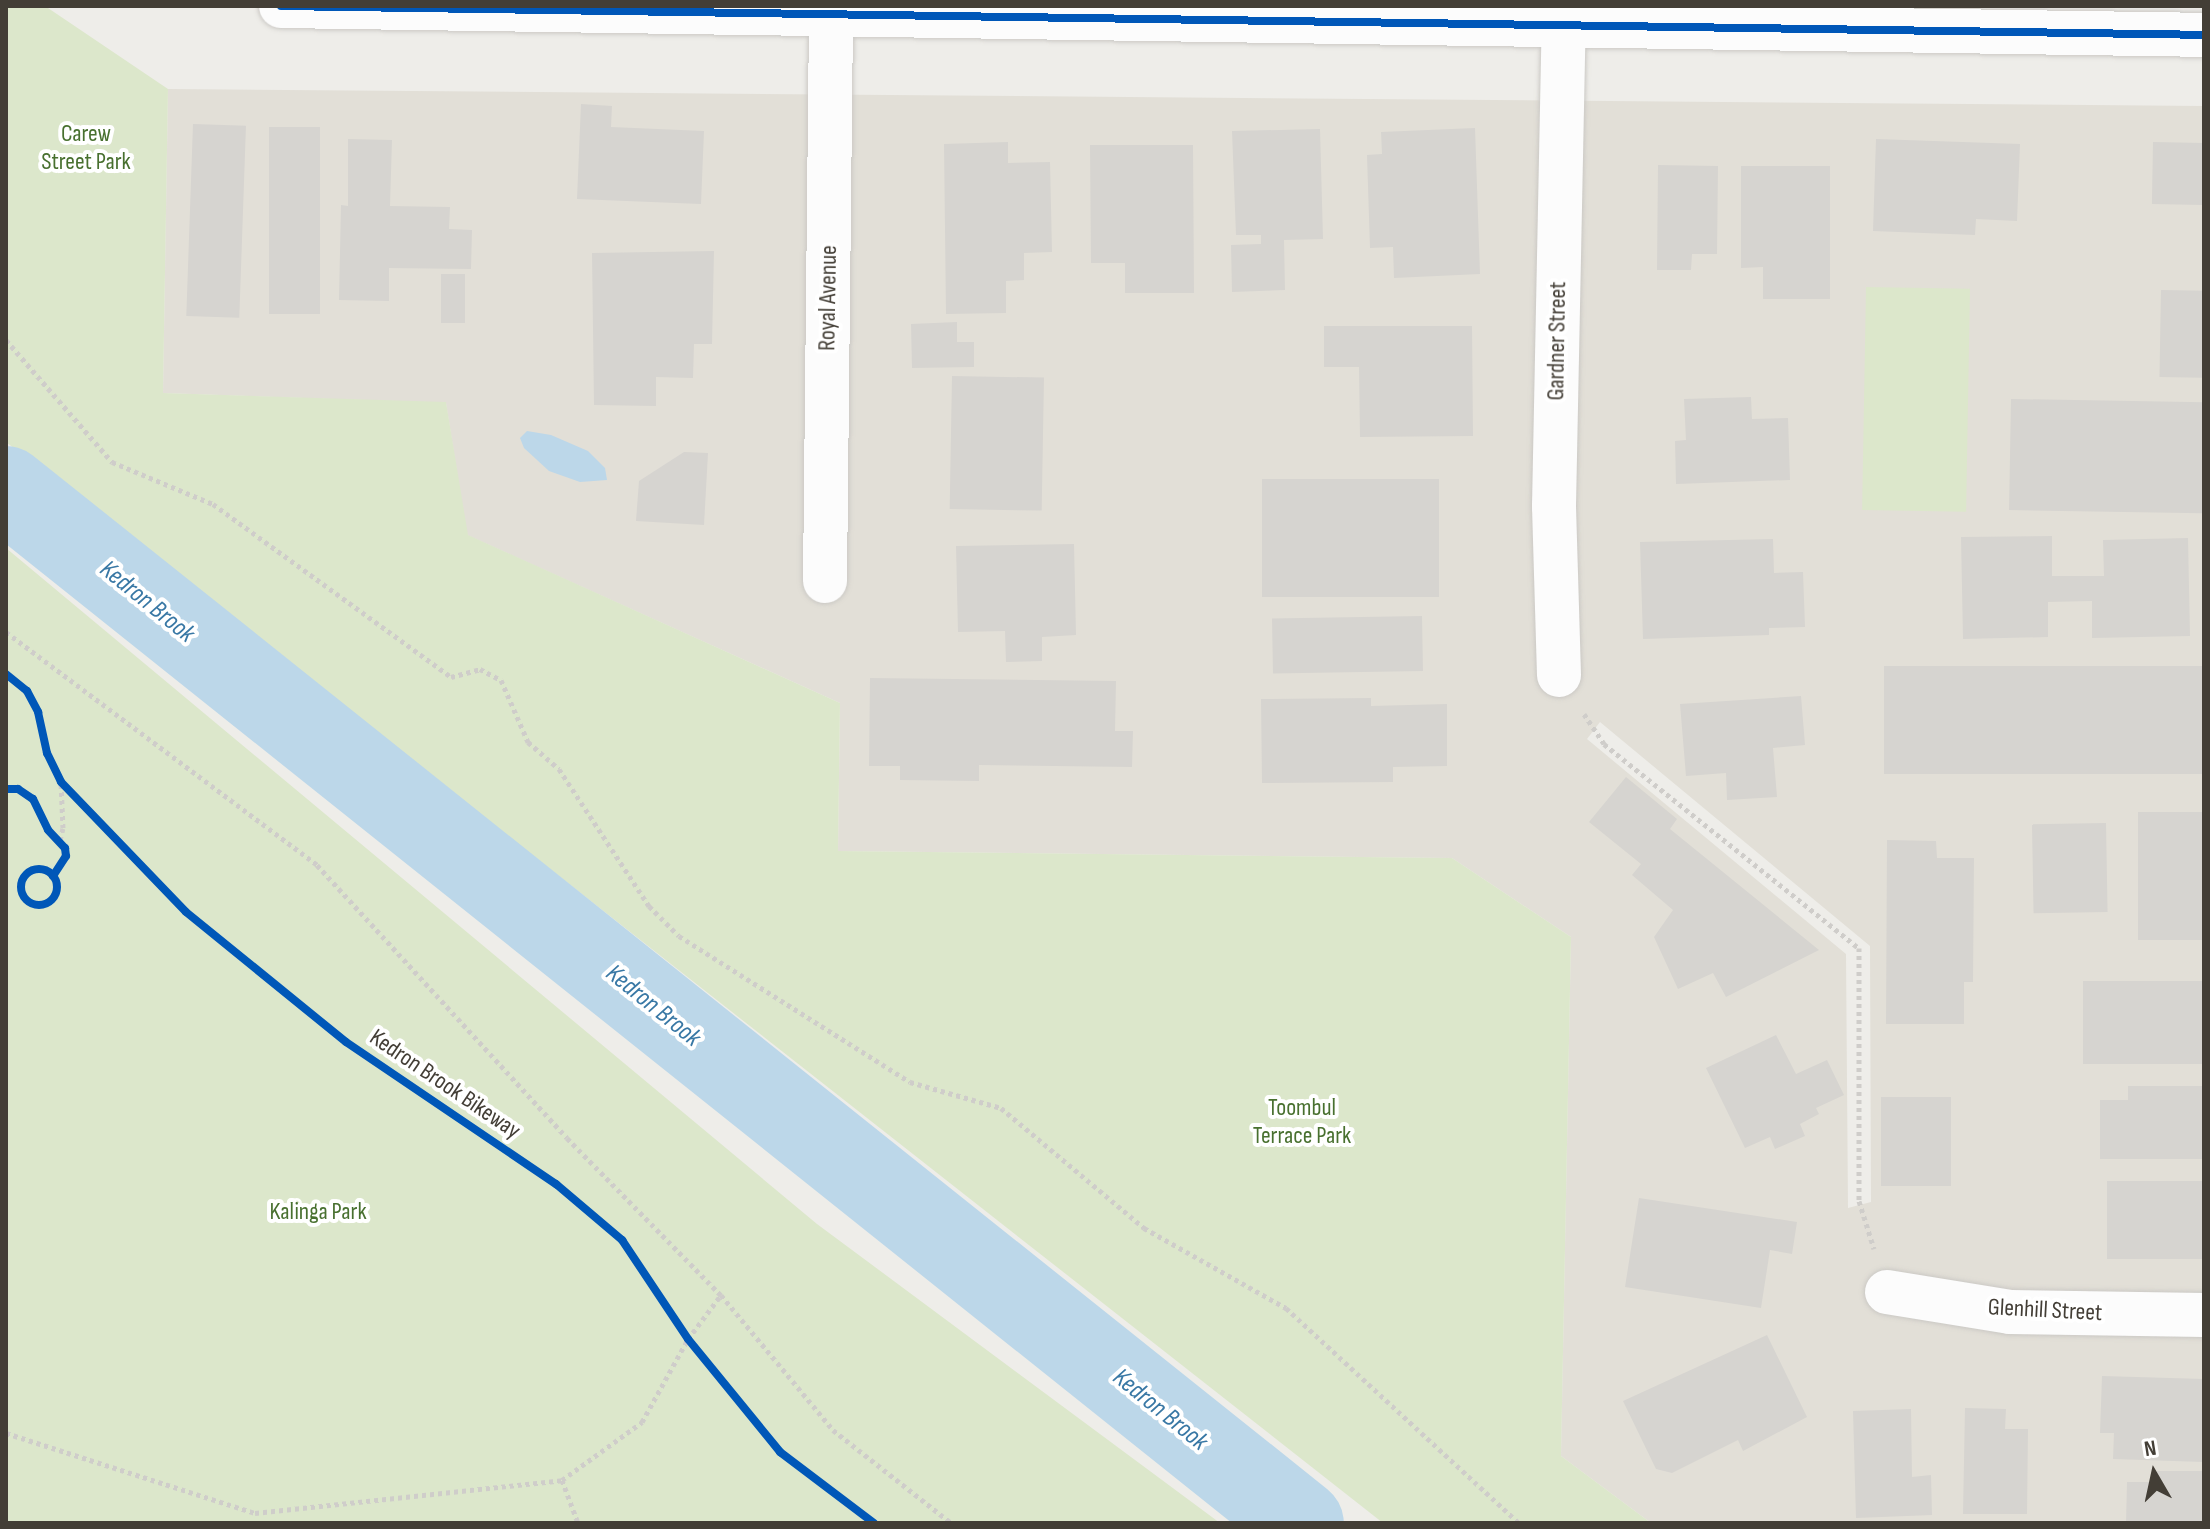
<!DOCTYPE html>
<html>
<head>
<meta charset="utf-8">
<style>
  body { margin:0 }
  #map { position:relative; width:2210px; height:1529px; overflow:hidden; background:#eeede9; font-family:"Sofia Sans Condensed",sans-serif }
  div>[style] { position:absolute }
  .residential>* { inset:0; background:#e2dfd7 }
  .green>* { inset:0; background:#dce7cb; transform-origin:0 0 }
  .water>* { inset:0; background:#bcd7e9 }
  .river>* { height:86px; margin:-43px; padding:0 43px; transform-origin:43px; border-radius:43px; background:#bcd7e9 }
  .building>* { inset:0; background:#d6d4d0; transform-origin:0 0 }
  .path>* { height:5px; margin-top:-2.5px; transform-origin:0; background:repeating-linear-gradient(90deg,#cfcdca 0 4px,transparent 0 8px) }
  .roads { filter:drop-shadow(0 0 2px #cbc9c5) drop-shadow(0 0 2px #cbc9c5) }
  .minor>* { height:44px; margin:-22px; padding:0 22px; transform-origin:22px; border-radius:22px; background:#fcfcfc }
  .cycleway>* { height:8px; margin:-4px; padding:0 4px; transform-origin:4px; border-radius:4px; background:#0057b8 }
  .cycleway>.ring { margin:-4px; padding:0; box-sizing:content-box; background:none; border:8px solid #0057b8; border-radius:50% }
  span { translate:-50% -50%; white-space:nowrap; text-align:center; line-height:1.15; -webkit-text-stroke:8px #fff; paint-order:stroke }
  .park-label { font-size:24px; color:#48702f }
  .street-label { font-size:24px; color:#433e36 }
  .water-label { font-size:26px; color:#3978a5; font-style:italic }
  .frame { position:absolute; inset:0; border:8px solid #433e36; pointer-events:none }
  .north { position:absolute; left:2114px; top:1433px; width:80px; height:80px; -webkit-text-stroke:6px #fff; paint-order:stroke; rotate:351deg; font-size:22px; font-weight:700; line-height:32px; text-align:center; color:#433e36 }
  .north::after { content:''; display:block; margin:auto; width:28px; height:36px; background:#433e36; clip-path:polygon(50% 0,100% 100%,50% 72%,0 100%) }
</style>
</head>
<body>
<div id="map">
  <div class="residential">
    <i style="clip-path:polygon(evenodd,168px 89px,2204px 106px,2204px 1523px,1651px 1523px,1561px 1456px,1571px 937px,1452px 858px,838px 851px,840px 703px,467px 535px,446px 403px,163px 393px,168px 89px,1600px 722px,1870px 946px,1871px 1202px,1848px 1208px,1846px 954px,1587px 739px,1600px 722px)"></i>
  </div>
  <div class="green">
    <i style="clip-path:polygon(6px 6px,45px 6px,168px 89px,163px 393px,446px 402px,468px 535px,840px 703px,838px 851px,1452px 858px,1571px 937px,1561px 1456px,1651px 1523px,1383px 1523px,6px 442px)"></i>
    <i style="left:1866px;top:287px;width:104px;height:223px;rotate:1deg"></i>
    <i style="clip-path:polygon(6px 548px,817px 1224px,1220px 1523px,6px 1523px)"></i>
  </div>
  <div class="water">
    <i style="clip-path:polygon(527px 431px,551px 435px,588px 451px,605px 468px,607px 480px,580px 482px,549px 471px,524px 448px,520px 438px)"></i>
  </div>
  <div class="river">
    <i style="left:6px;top:489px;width:1657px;rotate:38.61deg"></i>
  </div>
  <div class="building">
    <i style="clip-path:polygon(581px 104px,612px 106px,611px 127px,704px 131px,701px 204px,577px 199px)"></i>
    <i style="left:193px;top:124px;width:53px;height:192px;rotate:2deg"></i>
    <i style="left:269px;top:127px;width:51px;height:187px"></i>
    <i style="clip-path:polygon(1475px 128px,1480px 274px,1394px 278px,1393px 247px,1370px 248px,1367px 155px,1382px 154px,1381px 132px)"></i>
    <i style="clip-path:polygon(1320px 129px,1323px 239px,1284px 240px,1285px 290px,1232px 292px,1231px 245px,1261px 244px,1261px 235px,1236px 235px,1232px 131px)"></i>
    <i style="clip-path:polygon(348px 139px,392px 140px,390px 206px,450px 207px,449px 229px,472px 230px,471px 269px,389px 268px,389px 301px,339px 300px,341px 205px,348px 206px)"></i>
    <i style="clip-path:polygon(1876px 139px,2020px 144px,2017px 221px,1976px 219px,1975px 235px,1873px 231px)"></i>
    <i style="clip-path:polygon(1008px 142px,1008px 163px,1050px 162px,1052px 252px,1024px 253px,1024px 280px,1006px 281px,1006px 313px,946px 314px,944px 144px)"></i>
    <i style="left:2153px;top:142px;width:51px;height:62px;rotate:1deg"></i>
    <i style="clip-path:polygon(1090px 145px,1193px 145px,1194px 293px,1125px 293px,1125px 263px,1091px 263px)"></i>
    <i style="clip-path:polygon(1658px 165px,1718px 166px,1717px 254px,1692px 254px,1691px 270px,1657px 270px)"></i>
    <i style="clip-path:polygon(1741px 166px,1830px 166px,1830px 299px,1763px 299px,1763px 267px,1741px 268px)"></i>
    <i style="clip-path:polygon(714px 251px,712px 344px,694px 344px,693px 378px,656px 377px,656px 406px,594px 405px,592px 253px)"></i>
    <i style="left:441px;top:274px;width:24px;height:49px"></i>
    <i style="left:2161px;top:290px;width:43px;height:87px;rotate:1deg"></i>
    <i style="clip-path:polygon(957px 322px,957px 342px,974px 342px,974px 367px,912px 368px,911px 324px)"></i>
    <i style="clip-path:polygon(1324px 326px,1472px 326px,1473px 436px,1360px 437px,1359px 367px,1324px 367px)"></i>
    <i style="left:952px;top:376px;width:92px;height:133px;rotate:1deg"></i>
    <i style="clip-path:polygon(1751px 397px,1752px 419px,1788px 418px,1790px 480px,1676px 484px,1675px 441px,1686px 440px,1684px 399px)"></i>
    <i style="left:2011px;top:399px;width:193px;height:111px;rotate:1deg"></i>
    <i style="clip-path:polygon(684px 452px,708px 453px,704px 525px,636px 521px,639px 481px)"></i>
    <i style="left:1439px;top:479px;width:118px;height:177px;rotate:90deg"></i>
    <i style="clip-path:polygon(2052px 536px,2052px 576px,2104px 576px,2103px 540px,2188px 538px,2190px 636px,2092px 638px,2092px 601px,2048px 602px,2048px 637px,1963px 639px,1961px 537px)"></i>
    <i style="clip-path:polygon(1773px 539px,1774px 573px,1803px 572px,1805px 627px,1769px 628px,1769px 635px,1643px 639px,1640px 542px)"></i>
    <i style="clip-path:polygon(1074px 544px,1076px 635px,1042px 637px,1042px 661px,1006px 662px,1005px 631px,958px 632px,956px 546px)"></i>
    <i style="left:1422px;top:616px;width:55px;height:150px;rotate:89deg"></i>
    <i style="left:1884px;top:666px;width:320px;height:108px"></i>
    <i style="clip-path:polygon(870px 678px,1116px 681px,1115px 731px,1133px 731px,1132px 767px,979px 765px,979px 781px,900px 780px,900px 766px,869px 766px)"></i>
    <i style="clip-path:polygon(1801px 696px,1805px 745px,1773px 748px,1777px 797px,1727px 800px,1726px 773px,1686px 776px,1680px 704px)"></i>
    <i style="clip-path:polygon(1371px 698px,1371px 706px,1447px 704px,1447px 766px,1393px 767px,1393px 782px,1262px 783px,1261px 699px)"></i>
    <i style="clip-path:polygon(1626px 777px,1677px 819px,1670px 829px,1819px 950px,1726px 997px,1713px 973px,1678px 989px,1654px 937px,1673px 910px,1632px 875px,1641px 864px,1589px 822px)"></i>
    <i style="left:2204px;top:812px;width:128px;height:66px;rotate:90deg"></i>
    <i style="left:2106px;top:823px;width:89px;height:74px;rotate:89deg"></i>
    <i style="clip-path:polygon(1887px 840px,1936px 841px,1937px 858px,1974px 858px,1973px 982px,1964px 982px,1964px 1024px,1886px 1024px)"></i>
    <i style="left:2083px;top:981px;width:121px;height:83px"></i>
    <i style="clip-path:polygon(1776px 1035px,1796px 1074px,1827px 1060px,1844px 1095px,1816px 1108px,1819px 1114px,1800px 1124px,1805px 1136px,1775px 1149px,1770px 1137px,1745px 1148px,1706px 1068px)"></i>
    <i style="clip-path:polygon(2128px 1086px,2204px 1086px,2204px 1159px,2100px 1159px,2100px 1100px,2128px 1100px)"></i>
    <i style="left:1881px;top:1097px;width:70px;height:89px"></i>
    <i style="left:2204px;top:1181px;width:78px;height:97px;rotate:90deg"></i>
    <i style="clip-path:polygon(1639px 1198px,1797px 1222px,1792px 1254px,1770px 1250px,1761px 1308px,1625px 1287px)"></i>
    <i style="clip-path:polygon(1767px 1335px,1807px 1417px,1743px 1451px,1738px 1440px,1672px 1473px,1656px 1469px,1623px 1401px)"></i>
    <i style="clip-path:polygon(2102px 1376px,2204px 1379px,2204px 1462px,2113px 1459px,2114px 1433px,2100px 1433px)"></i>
    <i style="clip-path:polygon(1965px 1408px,2006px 1409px,2005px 1429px,2028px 1429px,2027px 1514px,1963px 1514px)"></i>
    <i style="clip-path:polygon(1911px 1409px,1912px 1477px,1931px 1475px,1932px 1515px,1856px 1518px,1853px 1411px)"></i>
    <i style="clip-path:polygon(2157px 1471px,2204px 1471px,2204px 1523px,2126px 1523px,2127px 1482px,2157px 1482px)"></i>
  </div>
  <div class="path">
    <i style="left:6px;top:340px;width:162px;rotate:49deg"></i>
    <i style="left:112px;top:462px;width:109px;rotate:22.6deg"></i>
    <i style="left:213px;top:504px;width:294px;rotate:36deg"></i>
    <i style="left:451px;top:677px;width:30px;rotate:-15deg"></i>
    <i style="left:480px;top:669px;width:24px;rotate:28deg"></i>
    <i style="left:501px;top:680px;width:68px;rotate:66.5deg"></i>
    <i style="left:528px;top:742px;width:41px;rotate:41.1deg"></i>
    <i style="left:559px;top:769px;width:164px;rotate:56.7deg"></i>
    <i style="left:649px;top:906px;width:42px;rotate:45deg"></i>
    <i style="left:679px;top:936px;width:273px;rotate:32.3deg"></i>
    <i style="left:910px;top:1082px;width:95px;rotate:15.9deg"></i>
    <i style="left:1001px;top:1108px;width:187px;rotate:40deg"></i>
    <i style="left:1144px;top:1228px;width:163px;rotate:29.4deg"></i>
    <i style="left:1286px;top:1308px;width:317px;rotate:42.7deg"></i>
    <i style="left:6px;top:632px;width:389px;rotate:36.8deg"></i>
    <i style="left:317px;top:865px;width:370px;rotate:47.5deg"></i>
    <i style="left:567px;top:1138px;width:220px;rotate:45.6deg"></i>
    <i style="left:721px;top:1295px;width:175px;rotate:50.3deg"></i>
    <i style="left:833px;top:1430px;width:150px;rotate:38.2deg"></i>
    <i style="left:1584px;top:714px;width:36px;rotate:56deg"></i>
    <i style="left:1604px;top:744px;width:327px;rotate:38.7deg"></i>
    <i style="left:1859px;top:948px;width:253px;rotate:90deg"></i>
    <i style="left:1859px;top:1201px;width:50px;rotate:72.6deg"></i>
    <i style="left:60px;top:840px;width:12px;rotate:-76deg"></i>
    <i style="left:63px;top:828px;width:46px;rotate:-92.5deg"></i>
    <i style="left:6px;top:1433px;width:262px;rotate:17.8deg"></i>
    <i style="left:255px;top:1513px;width:309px;rotate:-6.1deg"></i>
    <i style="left:562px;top:1480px;width:46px;rotate:69.6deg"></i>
    <i style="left:562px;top:1480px;width:99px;rotate:-35.9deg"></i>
    <i style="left:642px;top:1422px;width:95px;rotate:-61deg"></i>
    <i style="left:688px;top:1339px;width:55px;rotate:-53.1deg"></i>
  </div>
  <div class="roads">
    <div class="minor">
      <i style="left:281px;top:6px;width:1923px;rotate:0.86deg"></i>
      <i style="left:825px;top:581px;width:566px;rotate:-89.39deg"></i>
      <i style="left:1559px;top:675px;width:169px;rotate:-91.7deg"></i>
      <i style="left:1554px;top:506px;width:500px;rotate:-88.85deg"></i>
      <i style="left:1887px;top:1292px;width:125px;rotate:9.2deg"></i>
      <i style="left:2010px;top:1312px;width:194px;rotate:0.9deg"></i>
    </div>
  </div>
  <div class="cycleway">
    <i style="left:281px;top:6px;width:1923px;rotate:0.86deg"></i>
    <i style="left:6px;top:674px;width:27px;rotate:39deg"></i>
    <i style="left:27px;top:691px;width:24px;rotate:62deg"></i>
    <i style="left:38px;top:712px;width:42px;rotate:77.6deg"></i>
    <i style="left:47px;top:753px;width:32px;rotate:64deg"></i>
    <i style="left:61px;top:782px;width:180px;rotate:46.1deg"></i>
    <i style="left:186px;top:912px;width:206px;rotate:39.1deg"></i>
    <i style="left:346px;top:1042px;width:254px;rotate:34.1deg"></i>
    <i style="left:556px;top:1184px;width:87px;rotate:40.3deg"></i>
    <i style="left:622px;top:1240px;width:119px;rotate:56.3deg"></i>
    <i style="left:688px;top:1339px;width:146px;rotate:50.8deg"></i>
    <i style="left:780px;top:1452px;width:118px;rotate:37.1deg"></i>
    <i style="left:6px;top:789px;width:12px"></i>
    <i style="left:18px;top:789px;width:18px;rotate:34deg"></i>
    <i style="left:33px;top:799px;width:34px;rotate:64deg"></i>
    <i style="left:48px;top:830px;width:25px;rotate:47deg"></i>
    <i style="left:65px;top:848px;width:8px;rotate:83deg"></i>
    <i style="left:66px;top:856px;width:24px;rotate:123deg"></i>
    <i class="ring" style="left:21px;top:869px;width:28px;height:28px"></i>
  </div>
  <div class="park-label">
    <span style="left:86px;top:148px">Carew<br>Street Park</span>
    <span style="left:1302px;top:1122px">Toombul<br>Terrace Park</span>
    <span style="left:318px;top:1212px">Kalinga Park</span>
  </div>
  <div class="street-label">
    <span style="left:828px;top:298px;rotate:-89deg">Royal Avenue</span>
    <span style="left:1557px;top:341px;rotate:-89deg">Gardner Street</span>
    <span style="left:445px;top:1084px;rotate:34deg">Kedron Brook Bikeway</span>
    <span style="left:2045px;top:1310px;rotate:3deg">Glenhill Street</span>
  </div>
  <div class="water-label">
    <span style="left:147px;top:602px;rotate:39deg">Kedron Brook</span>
    <span style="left:653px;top:1006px;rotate:39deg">Kedron Brook</span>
    <span style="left:1160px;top:1410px;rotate:39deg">Kedron Brook</span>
  </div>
  <div class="frame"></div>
  <div class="north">N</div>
</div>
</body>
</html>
